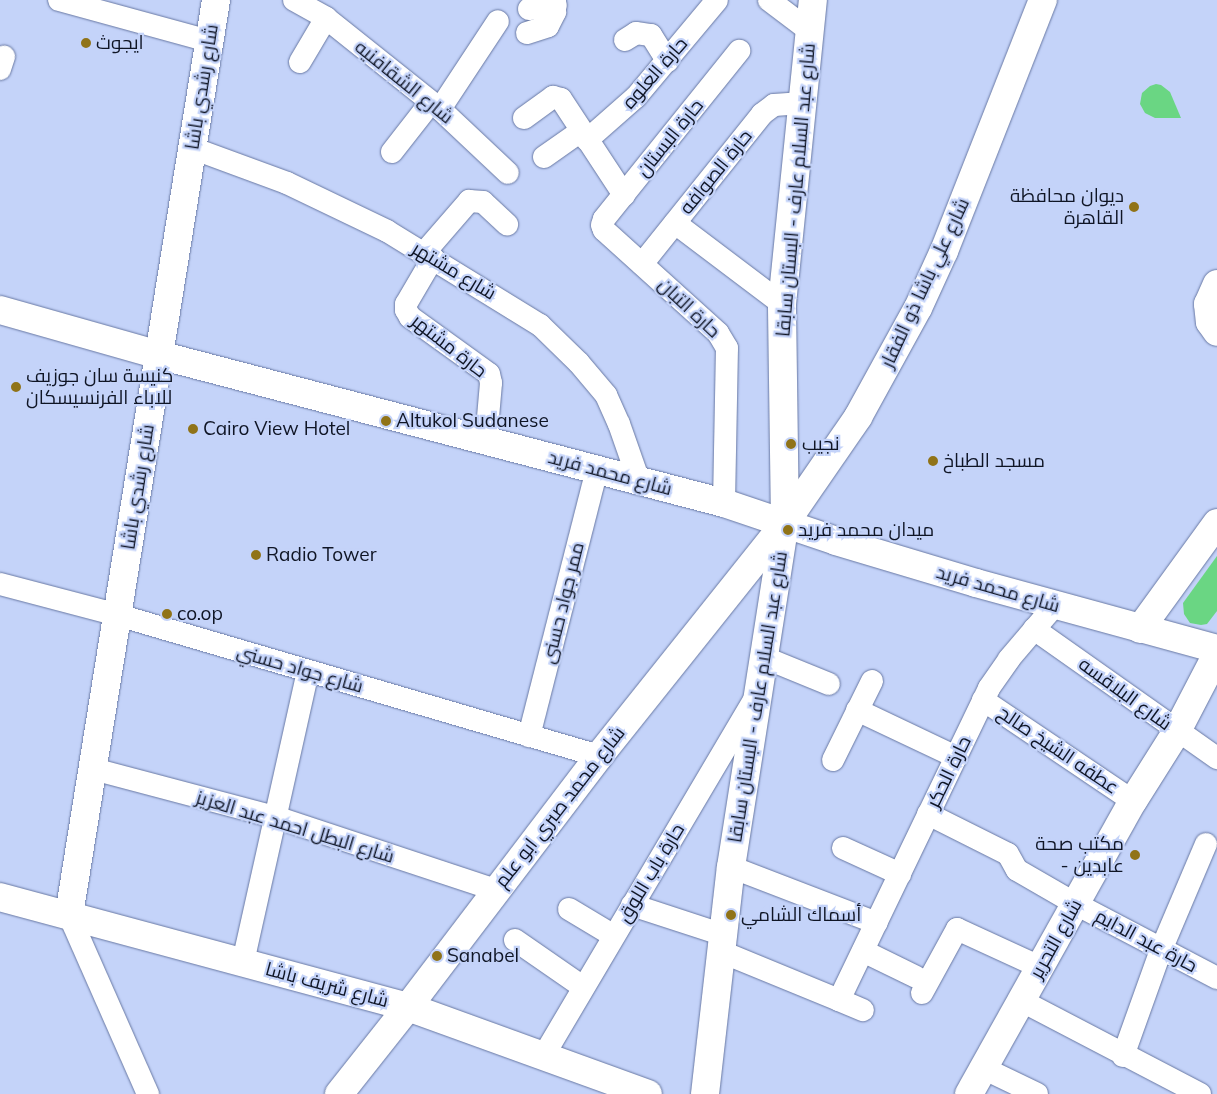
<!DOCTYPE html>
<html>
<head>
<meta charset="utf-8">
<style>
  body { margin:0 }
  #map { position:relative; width:1217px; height:1094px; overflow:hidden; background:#c4d3f9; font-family:Mulish,Cairo,sans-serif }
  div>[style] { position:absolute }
  .green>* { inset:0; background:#6ad683 }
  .roads { filter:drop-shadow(0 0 1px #6878a3) drop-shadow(0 0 1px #6878a3) }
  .minor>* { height:22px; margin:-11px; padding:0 11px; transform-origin:11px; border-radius:11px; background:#fff }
  .tertiary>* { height:28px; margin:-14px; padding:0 14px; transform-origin:14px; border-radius:14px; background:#fff }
  .secondary>* { height:28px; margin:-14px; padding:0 14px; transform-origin:14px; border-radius:14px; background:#fff }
  .primary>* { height:28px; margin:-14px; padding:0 14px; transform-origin:14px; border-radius:14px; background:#fff }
  .dots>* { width:14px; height:14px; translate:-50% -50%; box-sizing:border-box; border:2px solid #c4d3f9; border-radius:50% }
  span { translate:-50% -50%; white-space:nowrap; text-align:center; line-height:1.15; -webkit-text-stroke:4.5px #c4d3f9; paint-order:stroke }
  .poi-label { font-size:19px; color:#0f1525 }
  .left { translate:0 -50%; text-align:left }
  .right { translate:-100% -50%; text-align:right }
  .street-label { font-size:19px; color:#0f1525 }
</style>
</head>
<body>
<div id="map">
  <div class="green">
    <i style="clip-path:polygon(1156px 84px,1161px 85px,1170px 92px,1181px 118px,1155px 118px,1145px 113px,1140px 104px,1142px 93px,1150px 86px)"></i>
    <i style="clip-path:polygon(1217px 556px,1217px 611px,1207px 624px,1201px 625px,1190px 623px,1184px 614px,1183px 603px)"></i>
  </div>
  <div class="roads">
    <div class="minor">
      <i style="left:59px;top:0;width:156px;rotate:15.3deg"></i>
      <i style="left:294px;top:0;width:37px;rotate:29deg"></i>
      <i style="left:326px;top:18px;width:146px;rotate:38.6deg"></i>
      <i style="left:440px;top:109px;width:93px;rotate:43.3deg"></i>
      <i style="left:769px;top:0;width:51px;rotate:37.1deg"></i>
      <i style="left:529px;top:9px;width:27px;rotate:-8deg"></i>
      <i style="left:527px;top:33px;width:22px;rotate:-18deg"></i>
      <i style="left:548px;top:26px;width:16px;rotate:-63deg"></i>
      <i style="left:555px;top:12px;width:12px;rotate:-90deg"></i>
      <i style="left:625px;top:40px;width:13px;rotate:-32deg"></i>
      <i style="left:636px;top:33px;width:15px;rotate:8deg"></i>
      <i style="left:651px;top:35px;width:31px;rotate:58deg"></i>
      <i style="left:300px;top:62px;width:51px;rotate:-59.4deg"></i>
      <i style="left:0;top:69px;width:13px;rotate:-72deg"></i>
      <i style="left:440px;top:109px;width:105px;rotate:-56.6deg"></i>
      <i style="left:524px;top:118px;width:36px;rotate:-36deg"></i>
      <i style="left:553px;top:97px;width:8px;rotate:14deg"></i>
      <i style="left:561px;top:99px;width:115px;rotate:56.7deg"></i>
      <i style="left:587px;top:140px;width:65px;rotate:-41.3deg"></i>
      <i style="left:636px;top:97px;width:126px;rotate:-50.1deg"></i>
      <i style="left:192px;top:148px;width:101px;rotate:20.2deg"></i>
      <i style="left:287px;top:183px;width:111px;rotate:25.6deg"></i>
      <i style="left:387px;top:231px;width:180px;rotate:31.6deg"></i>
      <i style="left:540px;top:325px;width:54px;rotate:44.3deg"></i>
      <i style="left:579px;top:363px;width:42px;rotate:49.8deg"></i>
      <i style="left:606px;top:395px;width:32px;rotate:66deg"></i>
      <i style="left:619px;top:424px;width:60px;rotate:70.7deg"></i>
      <i style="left:392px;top:152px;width:63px;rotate:-52deg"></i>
      <i style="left:544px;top:157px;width:45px;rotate:-35.1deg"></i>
      <i style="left:675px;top:223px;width:134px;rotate:37.1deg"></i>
      <i style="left:424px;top:253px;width:69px;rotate:-49.1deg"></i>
      <i style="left:469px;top:201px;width:14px;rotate:4deg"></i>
      <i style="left:483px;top:202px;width:33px;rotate:43deg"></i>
      <i style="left:433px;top:258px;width:53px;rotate:120.4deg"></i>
      <i style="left:406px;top:304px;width:6px;rotate:90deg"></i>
      <i style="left:406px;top:310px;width:8px;rotate:60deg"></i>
      <i style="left:410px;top:317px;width:97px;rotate:35.8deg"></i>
      <i style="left:489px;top:374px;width:9px;rotate:77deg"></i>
      <i style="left:491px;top:383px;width:57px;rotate:95deg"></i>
      <i style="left:642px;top:264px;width:192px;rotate:-51.3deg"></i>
      <i style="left:762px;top:114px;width:15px;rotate:-37deg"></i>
      <i style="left:774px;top:105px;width:29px;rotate:-4deg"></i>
      <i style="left:724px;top:503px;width:155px;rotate:-88.9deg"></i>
      <i style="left:727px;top:348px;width:17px;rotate:-121deg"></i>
      <i style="left:718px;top:333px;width:154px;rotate:-137.9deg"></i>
      <i style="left:604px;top:230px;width:5px;rotate:-112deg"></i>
      <i style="left:602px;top:225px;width:6px;rotate:-72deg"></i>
      <i style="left:604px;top:219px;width:216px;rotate:-51.2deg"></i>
      <i style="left:0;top:584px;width:122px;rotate:14.7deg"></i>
      <i style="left:118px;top:615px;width:501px;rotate:16.34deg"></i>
      <i style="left:1034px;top:629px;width:224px;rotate:35.2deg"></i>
      <i style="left:763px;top:657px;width:71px;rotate:22.2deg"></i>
      <i style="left:983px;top:700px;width:181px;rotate:34deg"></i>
      <i style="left:857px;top:710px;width:110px;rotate:25.4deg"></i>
      <i style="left:529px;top:736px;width:275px;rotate:-75.7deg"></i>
      <i style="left:833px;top:760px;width:88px;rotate:-63.7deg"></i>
      <i style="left:93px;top:769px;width:188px;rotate:14.8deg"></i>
      <i style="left:275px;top:817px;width:233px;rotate:18.3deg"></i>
      <i style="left:928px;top:814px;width:89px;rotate:26.6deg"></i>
      <i style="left:1008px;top:854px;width:18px;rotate:61deg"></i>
      <i style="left:1017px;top:870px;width:68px;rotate:30deg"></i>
      <i style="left:1076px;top:904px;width:159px;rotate:27.7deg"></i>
      <i style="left:843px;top:848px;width:63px;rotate:24.5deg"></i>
      <i style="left:731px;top:867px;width:156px;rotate:21deg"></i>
      <i style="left:632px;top:905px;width:97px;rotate:18.1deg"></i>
      <i style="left:569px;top:909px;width:52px;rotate:31deg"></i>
      <i style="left:69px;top:915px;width:196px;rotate:66.2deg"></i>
      <i style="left:515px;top:940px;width:83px;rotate:34.7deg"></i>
      <i style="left:863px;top:951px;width:59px;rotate:26.1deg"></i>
      <i style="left:722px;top:952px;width:126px;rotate:22.3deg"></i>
      <i style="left:839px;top:1000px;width:346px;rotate:-64.3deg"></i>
      <i style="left:989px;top:688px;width:35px;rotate:-55deg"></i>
      <i style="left:1009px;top:659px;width:71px;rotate:-49.6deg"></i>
      <i style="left:243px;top:962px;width:298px;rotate:-77.4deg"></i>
      <i style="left:922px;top:993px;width:73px;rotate:-61.3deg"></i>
      <i style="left:957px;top:929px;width:91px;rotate:24.6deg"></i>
      <i style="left:839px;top:1000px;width:26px;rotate:23deg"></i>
      <i style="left:1022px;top:1001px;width:201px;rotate:27.6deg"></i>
      <i style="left:544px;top:1055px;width:417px;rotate:-59.4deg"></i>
      <i style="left:1123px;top:1056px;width:113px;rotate:-70.3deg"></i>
      <i style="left:1161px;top:950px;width:115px;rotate:-67deg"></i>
      <i style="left:983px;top:1068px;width:60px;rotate:25.7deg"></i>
    </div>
    <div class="tertiary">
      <i style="left:1217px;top:284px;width:22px;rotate:114deg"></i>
      <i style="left:1208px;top:304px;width:18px;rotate:84deg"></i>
      <i style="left:1210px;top:322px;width:12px;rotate:55deg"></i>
      <i style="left:0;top:310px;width:165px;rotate:15.8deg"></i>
      <i style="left:159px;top:355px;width:584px;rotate:14.68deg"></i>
      <i style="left:724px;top:503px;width:118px;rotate:18.7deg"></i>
      <i style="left:836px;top:541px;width:146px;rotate:16.7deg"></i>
      <i style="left:976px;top:583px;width:250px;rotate:15.3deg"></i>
      <i style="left:1140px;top:629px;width:131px;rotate:-54deg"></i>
      <i style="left:69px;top:915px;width:927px;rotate:-80.87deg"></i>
      <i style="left:705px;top:1094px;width:228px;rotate:-83.5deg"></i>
      <i style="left:731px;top:867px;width:348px;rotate:-81.1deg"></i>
      <i style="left:785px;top:523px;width:219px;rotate:-90.8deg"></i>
      <i style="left:782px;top:304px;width:306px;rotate:-84.2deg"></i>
      <i style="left:969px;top:1094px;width:336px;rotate:-60.8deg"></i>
      <i style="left:1133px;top:801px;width:83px;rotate:-57.8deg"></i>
      <i style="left:1177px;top:731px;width:87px;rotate:-62.5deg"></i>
    </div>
    <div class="secondary">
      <i style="left:339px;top:1094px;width:111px;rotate:-51.6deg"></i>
      <i style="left:408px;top:1007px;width:315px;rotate:-52.7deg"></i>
      <i style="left:599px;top:756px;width:298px;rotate:-51.4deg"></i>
      <i style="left:785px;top:523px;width:129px;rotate:-55.4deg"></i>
      <i style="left:858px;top:417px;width:124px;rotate:-61.2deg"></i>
      <i style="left:918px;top:308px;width:63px;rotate:-65.5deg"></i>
      <i style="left:944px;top:251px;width:270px;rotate:-68.5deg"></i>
    </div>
    <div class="primary">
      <i style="left:0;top:897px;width:423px;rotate:15.1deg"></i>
      <i style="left:408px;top:1007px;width:255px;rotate:19.9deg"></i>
    </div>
  </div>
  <div class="dots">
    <i style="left:86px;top:43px;background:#907318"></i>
    <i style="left:1134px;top:207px;background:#907318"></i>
    <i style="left:16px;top:387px;background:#907318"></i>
    <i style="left:386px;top:421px;background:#907318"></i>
    <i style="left:193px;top:429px;background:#907318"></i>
    <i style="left:791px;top:444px;background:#907318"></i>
    <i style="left:933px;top:461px;background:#907318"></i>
    <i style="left:788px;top:530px;background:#907318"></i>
    <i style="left:256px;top:555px;background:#907318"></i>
    <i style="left:167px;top:614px;background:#907318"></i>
    <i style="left:1135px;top:855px;background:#907318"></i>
    <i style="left:731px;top:915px;background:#907318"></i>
    <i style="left:437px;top:956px;background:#907318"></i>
  </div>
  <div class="poi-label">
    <span class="left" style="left:96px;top:43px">ايجوث</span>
    <span class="right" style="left:1124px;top:207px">ديوان محافظة<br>القاهرة</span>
    <span class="left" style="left:26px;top:387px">كنيسة سان جوزيف<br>للاباء الفرنسيسكان</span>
    <span class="left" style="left:396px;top:421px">Altukol Sudanese</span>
    <span class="left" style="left:203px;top:429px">Cairo View Hotel</span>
    <span class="left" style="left:802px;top:444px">نجيب</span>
    <span class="left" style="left:943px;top:461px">مسجد الطباخ</span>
    <span class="left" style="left:798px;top:530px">ميدان محمد فريد</span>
    <span class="left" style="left:266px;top:555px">Radio Tower</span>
    <span class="left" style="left:177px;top:614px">co.op</span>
    <span class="right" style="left:1124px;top:855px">مكتب صحة<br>- عابدين</span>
    <span class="left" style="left:741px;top:915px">أسماك الشامي</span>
    <span class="left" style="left:447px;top:956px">Sanabel</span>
  </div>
  <div class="street-label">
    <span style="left:655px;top:73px;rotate:-49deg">حارة العلوه</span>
    <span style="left:404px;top:82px;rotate:39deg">شارع الشقافنيه</span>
    <span style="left:202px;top:87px;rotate:-81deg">شارع رشدي باشا</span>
    <span style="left:670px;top:138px;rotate:-51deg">حارة البستان</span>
    <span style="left:716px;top:172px;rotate:-51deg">حارة الصوافه</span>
    <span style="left:796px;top:190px;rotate:-85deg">شارع عبد السلام عارف - البستان سابقا</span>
    <span style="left:454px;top:271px;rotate:31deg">شارع مشتهر</span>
    <span style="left:925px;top:283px;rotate:-65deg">شارع علي باشا ذو الفقار</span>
    <span style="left:689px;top:308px;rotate:43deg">حارة التبان</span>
    <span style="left:449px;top:346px;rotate:38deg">حارة مشتهر</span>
    <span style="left:610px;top:473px;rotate:15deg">شارع محمد فريد</span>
    <span style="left:138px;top:487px;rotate:-81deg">شارع رشدي باشا</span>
    <span style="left:998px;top:589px;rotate:16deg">شارع محمد فريد</span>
    <span style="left:563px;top:603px;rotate:-76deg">ممر جواد حسنى</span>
    <span style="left:300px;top:669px;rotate:16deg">شارع جواد حسني</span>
    <span style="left:1125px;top:694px;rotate:36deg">شارع البلاقسه</span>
    <span style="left:758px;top:697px;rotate:-81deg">شارع عبد السلام عارف - البستان سابقا</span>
    <span style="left:1058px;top:750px;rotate:34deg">عطفه الشيخ صالح</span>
    <span style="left:949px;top:772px;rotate:-64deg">حارة الحكر</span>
    <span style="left:560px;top:807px;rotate:-52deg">شارع محمد صبري ابو علم</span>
    <span style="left:295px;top:827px;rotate:17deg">شارع البطل احمد عبد العزيز</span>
    <span style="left:651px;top:873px;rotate:-59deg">حارة باب اللوق</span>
    <span style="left:1056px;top:939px;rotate:-61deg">شارع التحرير</span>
    <span style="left:1146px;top:941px;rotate:28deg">حارة عبد الدايم</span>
    <span style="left:327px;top:985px;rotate:15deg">شارع شريف باشا</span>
  </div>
</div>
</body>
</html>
